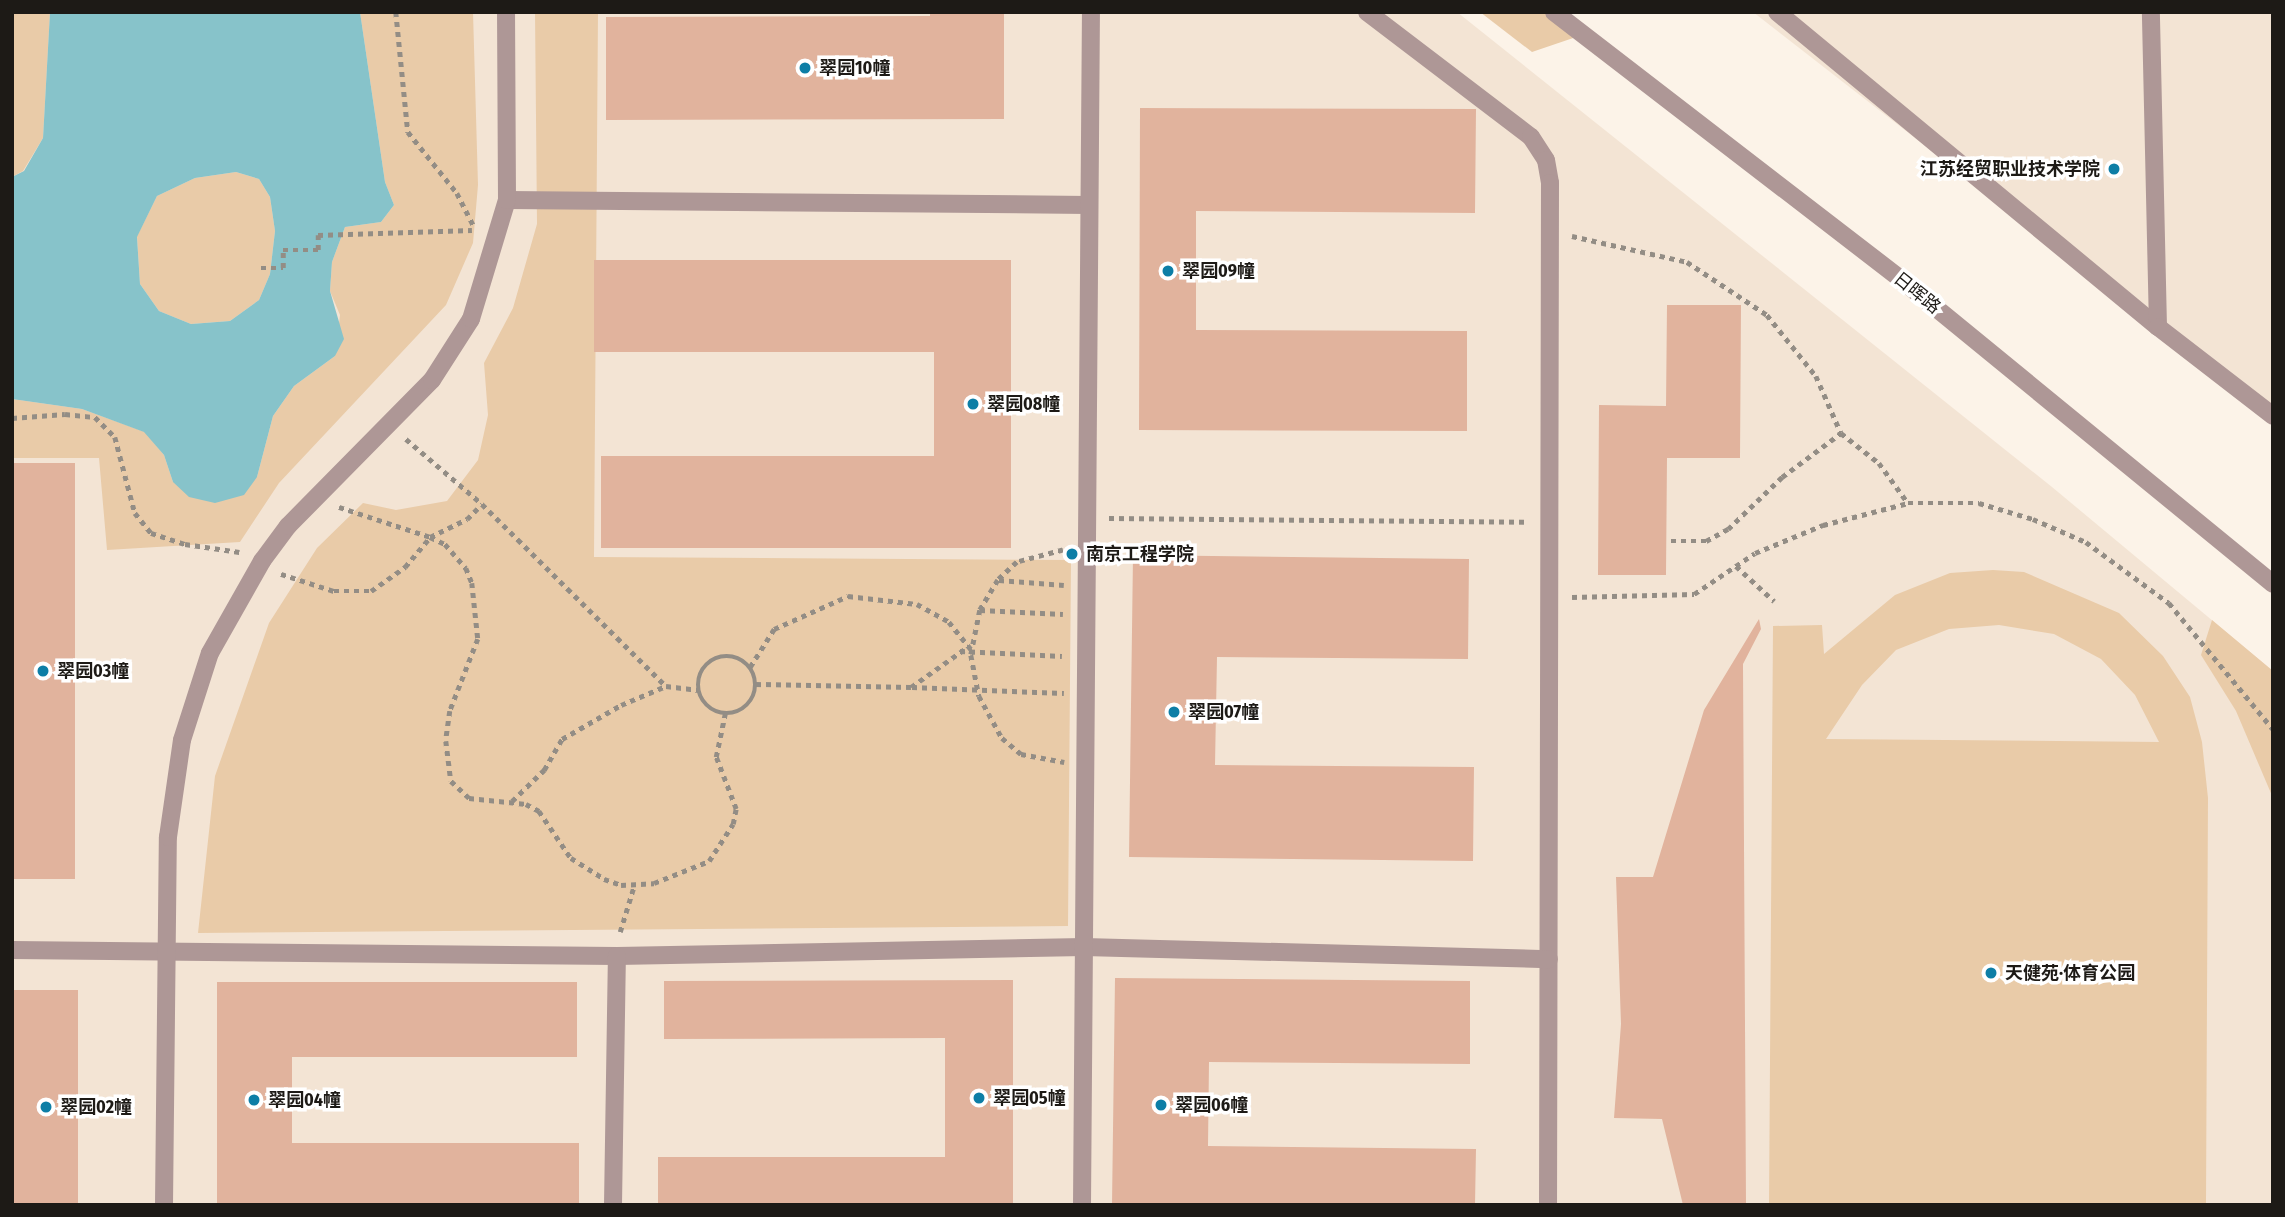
<!DOCTYPE html>
<html>
<head>
<meta charset="utf-8">
<style>
  body { margin:0 }
  #map { position:relative; width:2285px; height:1217px; overflow:hidden; background:#fcf3e8; font-family:"Fira Sans Condensed","Noto Sans SC",sans-serif }
  div>[style] { position:absolute }
  .built>* { inset:0; background:#f3e4d4 }
  .green>* { inset:0; background:#e9cba8 }
  .water>* { inset:0; background:#87c3ca }
  .building>* { inset:0; background:#e1b39d; transform-origin:0 0 }
  .path>* { height:4.5px; margin-top:-2.25px; transform-origin:0; background:repeating-linear-gradient(90deg,#938d85 0 5px,transparent 0 10px) }
  .path>.ring { margin:-2.25px; padding:0; box-sizing:content-box; background:none; border:4.5px solid #938d85; border-radius:50% }
  .minor>* { height:18px; margin:-9px; padding:0 9px; transform-origin:9px; border-radius:9px; background:#ae9796 }
  .dots>* { width:19px; height:19px; translate:-50% -50%; box-sizing:border-box; border:4px solid #fff; border-radius:50% }
  span { translate:-50% -50%; white-space:nowrap; text-align:center; line-height:1.15; -webkit-text-stroke:7px #fff; paint-order:stroke }
  .poi-label { font-size:18px; color:#1d1a16; font-weight:700 }
  .left { translate:0 -50%; text-align:left }
  .right { translate:-100% -50%; text-align:right }
  .street-label { font-size:18px; color:#1d1a16 }
  .frame { position:absolute; inset:0; border:14px solid #1d1a16; pointer-events:none }
</style>
</head>
<body>
<div id="map">
  <div class="built">
    <i style="clip-path:polygon(12px 12px,1457px 12px,2052px 487px,2273px 671px,2273px 1205px,12px 1205px)"></i>
    <i style="clip-path:polygon(1753px 12px,2273px 12px,2273px 416px,2158px 327px)"></i>
  </div>
  <div class="green">
    <i style="clip-path:polygon(12px 12px,50px 12px,43px 138px,23px 171px,12px 177px)"></i>
    <i style="clip-path:polygon(360px 12px,473px 12px,478px 185px,473px 243px,446px 305px,279px 483px,240px 542px,107px 550px,99px 458px,12px 458px,12px 399px,82px 409px,145px 432px,164px 455px,173px 482px,257px 477px,273px 416px,294px 386px,335px 356px,340px 315px,330px 291px,332px 262px,345px 227px,381px 222px,394px 205px,385px 182px)"></i>
    <i style="clip-path:polygon(535px 12px,598px 12px,594px 557px,1071px 560px,1068px 926px,198px 933px,215px 776px,269px 623px,317px 548px,363px 503px,396px 510px,447px 501px,478px 460px,488px 415px,484px 363px,513px 308px,537px 224px)"></i>
    <i style="clip-path:polygon(1480px 12px,1554px 12px,1582px 35px,1532px 52px)"></i>
    <i style="clip-path:polygon(236px 172px,259px 179px,270px 197px,275px 231px,270px 274px,259px 300px,230px 321px,191px 324px,159px 311px,140px 284px,137px 236px,157px 196px,195px 178px)"></i>
    <i style="clip-path:polygon(evenodd,1993px 570px,2024px 572px,2119px 613px,2163px 656px,2190px 697px,2202px 742px,2208px 798px,2206px 1205px,1769px 1205px,1773px 626px,1822px 625px,1824px 654px,1895px 595px,1950px 573px,1993px 570px,1999px 625px,2054px 634px,2101px 659px,2135px 695px,2159px 742px,1826px 739px,1862px 685px,1896px 650px,1949px 629px,1999px 625px)"></i>
    <i style="clip-path:polygon(2212px 620px,2273px 671px,2273px 798px,2236px 711px,2201px 655px)"></i>
  </div>
  <div class="water">
    <i style="clip-path:polygon(evenodd,50px 12px,360px 12px,385px 182px,394px 205px,381px 222px,345px 227px,332px 262px,330px 291px,344px 339px,335px 356px,294px 386px,273px 416px,257px 477px,244px 495px,215px 503px,189px 497px,173px 482px,164px 455px,144px 432px,82px 409px,12px 399px,12px 177px,24px 171px,43px 138px,50px 12px,236px 172px,259px 179px,270px 197px,275px 231px,270px 274px,259px 300px,230px 321px,191px 324px,159px 311px,140px 284px,137px 237px,157px 196px,195px 178px,236px 172px)"></i>
  </div>
  <div class="building">
    <i style="clip-path:polygon(930px 12px,1004px 12px,1004px 119px,606px 120px,606px 17px,930px 16px)"></i>
    <i style="clip-path:polygon(1140px 108px,1476px 109px,1475px 213px,1196px 211px,1196px 330px,1467px 331px,1467px 431px,1139px 430px)"></i>
    <i style="clip-path:polygon(594px 260px,1011px 260px,1011px 548px,601px 548px,601px 456px,934px 456px,934px 352px,594px 352px)"></i>
    <i style="clip-path:polygon(1667px 305px,1741px 305px,1740px 458px,1667px 458px,1666px 575px,1598px 575px,1599px 405px,1666px 406px)"></i>
    <i style="left:12px;top:463px;width:63px;height:416px"></i>
    <i style="clip-path:polygon(1133px 555px,1469px 559px,1468px 659px,1217px 657px,1215px 765px,1474px 767px,1473px 861px,1129px 857px)"></i>
    <i style="clip-path:polygon(1759px 619px,1761px 629px,1743px 664px,1746px 1205px,1683px 1205px,1662px 1119px,1614px 1118px,1621px 1024px,1616px 877px,1653px 877px,1704px 710px)"></i>
    <i style="clip-path:polygon(1115px 978px,1470px 981px,1470px 1064px,1209px 1062px,1208px 1146px,1476px 1149px,1475px 1205px,1112px 1205px)"></i>
    <i style="clip-path:polygon(1013px 980px,1013px 1205px,658px 1205px,658px 1157px,945px 1157px,945px 1038px,664px 1039px,664px 981px)"></i>
    <i style="clip-path:polygon(217px 982px,577px 982px,577px 1057px,292px 1057px,292px 1143px,579px 1143px,579px 1205px,217px 1205px)"></i>
    <i style="left:12px;top:990px;width:66px;height:215px"></i>
  </div>
  <div class="path">
    <i style="left:396px;top:12px;width:121px;rotate:84.3deg"></i>
    <i style="left:408px;top:132px;width:78px;rotate:51.2deg"></i>
    <i style="left:457px;top:193px;width:37px;rotate:63deg"></i>
    <i style="left:1572px;top:236px;width:118px;rotate:12.7deg"></i>
    <i style="left:1687px;top:262px;width:96px;rotate:33.5deg"></i>
    <i style="left:1767px;top:315px;width:78px;rotate:51.2deg"></i>
    <i style="left:1816px;top:376px;width:62px;rotate:66.3deg"></i>
    <i style="left:1841px;top:433px;width:48px;rotate:38.3deg"></i>
    <i style="left:1879px;top:463px;width:49px;rotate:54.1deg"></i>
    <i style="left:261px;top:268px;width:22px"></i>
    <i style="left:283px;top:268px;width:18px;rotate:-90deg"></i>
    <i style="left:283px;top:250px;width:35px"></i>
    <i style="left:318px;top:250px;width:15px;rotate:-90deg"></i>
    <i style="left:318px;top:235px;width:154px;rotate:-1.9deg"></i>
    <i style="left:12px;top:418px;width:53px;rotate:-4.3deg"></i>
    <i style="left:65px;top:414px;width:30px;rotate:6deg"></i>
    <i style="left:95px;top:417px;width:28px;rotate:45deg"></i>
    <i style="left:115px;top:437px;width:79px;rotate:75.3deg"></i>
    <i style="left:135px;top:513px;width:26px;rotate:51deg"></i>
    <i style="left:151px;top:533px;width:36px;rotate:18deg"></i>
    <i style="left:185px;top:544px;width:55px;rotate:8.4deg"></i>
    <i style="left:406px;top:439px;width:100px;rotate:40.5deg"></i>
    <i style="left:339px;top:507px;width:96px;rotate:18.2deg"></i>
    <i style="left:430px;top:537px;width:17px;rotate:25deg"></i>
    <i style="left:445px;top:544px;width:32px;rotate:49deg"></i>
    <i style="left:466px;top:568px;width:16px;rotate:68deg"></i>
    <i style="left:472px;top:583px;width:56px;rotate:83.9deg"></i>
    <i style="left:478px;top:639px;width:77px;rotate:111.3deg"></i>
    <i style="left:450px;top:711px;width:30px;rotate:98deg"></i>
    <i style="left:446px;top:741px;width:40px;rotate:82.9deg"></i>
    <i style="left:451px;top:781px;width:25px;rotate:43deg"></i>
    <i style="left:469px;top:798px;width:57px;rotate:6deg"></i>
    <i style="left:526px;top:804px;width:15px;rotate:28deg"></i>
    <i style="left:539px;top:811px;width:57px;rotate:55.8deg"></i>
    <i style="left:571px;top:858px;width:39px;rotate:32deg"></i>
    <i style="left:604px;top:879px;width:18px;rotate:19deg"></i>
    <i style="left:621px;top:885px;width:33px;rotate:-3deg"></i>
    <i style="left:654px;top:883px;width:59px;rotate:-21.8deg"></i>
    <i style="left:709px;top:861px;width:44px;rotate:-57deg"></i>
    <i style="left:733px;top:824px;width:15px;rotate:-79deg"></i>
    <i style="left:736px;top:809px;width:56px;rotate:-111deg"></i>
    <i style="left:716px;top:757px;width:44px;rotate:-78.2deg"></i>
    <i style="left:1109px;top:518px;width:418px;rotate:0.5deg"></i>
    <i style="left:1671px;top:541px;width:35px"></i>
    <i style="left:1706px;top:541px;width:25px;rotate:-29deg"></i>
    <i style="left:1728px;top:529px;width:75px;rotate:-43.9deg"></i>
    <i style="left:1782px;top:477px;width:74px;rotate:-36.7deg"></i>
    <i style="left:1063px;top:550px;width:48px;rotate:165.4deg"></i>
    <i style="left:1017px;top:562px;width:26px;rotate:137deg"></i>
    <i style="left:998px;top:580px;width:35px;rotate:121deg"></i>
    <i style="left:980px;top:610px;width:46px;rotate:101.3deg"></i>
    <i style="left:971px;top:655px;width:42px;rotate:79deg"></i>
    <i style="left:979px;top:696px;width:48px;rotate:61.3deg"></i>
    <i style="left:1002px;top:738px;width:25px;rotate:40deg"></i>
    <i style="left:1021px;top:754px;width:44px;rotate:10.5deg"></i>
    <i style="left:1736px;top:566px;width:52px;rotate:42.6deg"></i>
    <i style="left:281px;top:574px;width:56px;rotate:17.8deg"></i>
    <i style="left:334px;top:591px;width:37px"></i>
    <i style="left:371px;top:591px;width:42px;rotate:-35.2deg"></i>
    <i style="left:405px;top:567px;width:39px;rotate:-50deg"></i>
    <i style="left:430px;top:537px;width:41px;rotate:-25.9deg"></i>
    <i style="left:467px;top:519px;width:21px;rotate:-45deg"></i>
    <i style="left:482px;top:504px;width:259px;rotate:44.7deg"></i>
    <i style="left:666px;top:686px;width:33px;rotate:7deg"></i>
    <i style="left:999px;top:580px;width:65px;rotate:4.4deg"></i>
    <i style="left:1572px;top:597px;width:122px;rotate:-1.4deg"></i>
    <i style="left:1694px;top:594px;width:73px;rotate:-33.9deg"></i>
    <i style="left:1755px;top:553px;width:74px;rotate:-22.4deg"></i>
    <i style="left:1823px;top:525px;width:88px;rotate:-14.5deg"></i>
    <i style="left:1908px;top:503px;width:71px"></i>
    <i style="left:1979px;top:503px;width:56px;rotate:16.5deg"></i>
    <i style="left:2033px;top:519px;width:58px;rotate:23.5deg"></i>
    <i style="left:2086px;top:542px;width:103px;rotate:36.3deg"></i>
    <i style="left:2169px;top:603px;width:163px;rotate:50.5deg"></i>
    <i style="left:980px;top:610px;width:83px;rotate:2.8deg"></i>
    <i style="left:960px;top:651px;width:102px;rotate:2.8deg"></i>
    <i class="ring" style="left:698px;top:656px;width:53.5px;height:53.5px"></i>
    <i style="left:750px;top:667px;width:45px;rotate:-57.7deg"></i>
    <i style="left:774px;top:629px;width:81px;rotate:-24deg"></i>
    <i style="left:848px;top:596px;width:69px;rotate:6.6deg"></i>
    <i style="left:917px;top:604px;width:37px;rotate:29deg"></i>
    <i style="left:949px;top:622px;width:35px;rotate:51deg"></i>
    <i style="left:756px;top:684px;width:155px;rotate:1.1deg"></i>
    <i style="left:911px;top:687px;width:71px;rotate:-35.3deg"></i>
    <i style="left:912px;top:687px;width:152px;rotate:2.3deg"></i>
    <i style="left:512px;top:801px;width:45px;rotate:-44.1deg"></i>
    <i style="left:544px;top:770px;width:36px;rotate:-60deg"></i>
    <i style="left:562px;top:739px;width:68px;rotate:-30deg"></i>
    <i style="left:621px;top:705px;width:49px;rotate:-22.9deg"></i>
    <i style="left:620px;top:932px;width:48px;rotate:-73.1deg"></i>
  </div>
  <div class="minor">
    <i style="left:1367px;top:12px;width:206px;rotate:37.3deg"></i>
    <i style="left:1531px;top:137px;width:27px;rotate:57deg"></i>
    <i style="left:1546px;top:160px;width:23px;rotate:80deg"></i>
    <i style="left:1550px;top:183px;width:1022px;rotate:90.11deg"></i>
    <i style="left:1554px;top:12px;width:441px;rotate:37.6deg"></i>
    <i style="left:1903px;top:281px;width:478px;rotate:39.3deg"></i>
    <i style="left:1777px;top:12px;width:494px;rotate:39.6deg"></i>
    <i style="left:2158px;top:327px;width:315px;rotate:-91.3deg"></i>
    <i style="left:507px;top:200px;width:582px;rotate:0.49deg"></i>
    <i style="left:2158px;top:327px;width:145px;rotate:37.7deg"></i>
    <i style="left:12px;top:950px;width:605px;rotate:0.57deg"></i>
    <i style="left:617px;top:956px;width:467px;rotate:-1.1deg"></i>
    <i style="left:1084px;top:947px;width:465px;rotate:1.5deg"></i>
    <i style="left:164px;top:1205px;width:368px;rotate:-89.4deg"></i>
    <i style="left:168px;top:837px;width:98px;rotate:-81.8deg"></i>
    <i style="left:182px;top:740px;width:91px;rotate:-72.2deg"></i>
    <i style="left:210px;top:653px;width:106px;rotate:-60.5deg"></i>
    <i style="left:262px;top:561px;width:44px;rotate:-53.4deg"></i>
    <i style="left:288px;top:526px;width:205px;rotate:-45.4deg"></i>
    <i style="left:432px;top:380px;width:72px;rotate:-57.4deg"></i>
    <i style="left:471px;top:319px;width:124px;rotate:-73.2deg"></i>
    <i style="left:507px;top:200px;width:188px;rotate:-90.3deg"></i>
    <i style="left:613px;top:1205px;width:249px;rotate:-89.1deg"></i>
    <i style="left:1082px;top:1205px;width:1193px;rotate:-89.57deg"></i>
  </div>
  <div class="dots">
    <i style="left:805px;top:68px;background:#0d7ea6"></i>
    <i style="left:2114px;top:169px;background:#0d7ea6"></i>
    <i style="left:1168px;top:271px;background:#0d7ea6"></i>
    <i style="left:973px;top:404px;background:#0d7ea6"></i>
    <i style="left:1072px;top:554px;background:#0d7ea6"></i>
    <i style="left:43px;top:671px;background:#0d7ea6"></i>
    <i style="left:1174px;top:712px;background:#0d7ea6"></i>
    <i style="left:1991px;top:973px;background:#0d7ea6"></i>
    <i style="left:979px;top:1098px;background:#0d7ea6"></i>
    <i style="left:254px;top:1100px;background:#0d7ea6"></i>
    <i style="left:1161px;top:1105px;background:#0d7ea6"></i>
    <i style="left:46px;top:1107px;background:#0d7ea6"></i>
  </div>
  <div class="poi-label">
    <span class="left" style="left:819px;top:68px">翠园10幢</span>
    <span class="right" style="left:2100px;top:169px">江苏经贸职业技术学院</span>
    <span class="left" style="left:1182px;top:271px">翠园09幢</span>
    <span class="left" style="left:987px;top:404px">翠园08幢</span>
    <span class="left" style="left:1086px;top:554px">南京工程学院</span>
    <span class="left" style="left:57px;top:671px">翠园03幢</span>
    <span class="left" style="left:1188px;top:712px">翠园07幢</span>
    <span class="left" style="left:2005px;top:973px">天健苑·体育公园</span>
    <span class="left" style="left:993px;top:1098px">翠园05幢</span>
    <span class="left" style="left:268px;top:1100px">翠园04幢</span>
    <span class="left" style="left:1175px;top:1105px">翠园06幢</span>
    <span class="left" style="left:60px;top:1107px">翠园02幢</span>
  </div>
  <div class="street-label">
    <span style="left:1917px;top:293px;rotate:39deg">日晖路</span>
  </div>
  <div class="frame"></div>
</div>
</body>
</html>
